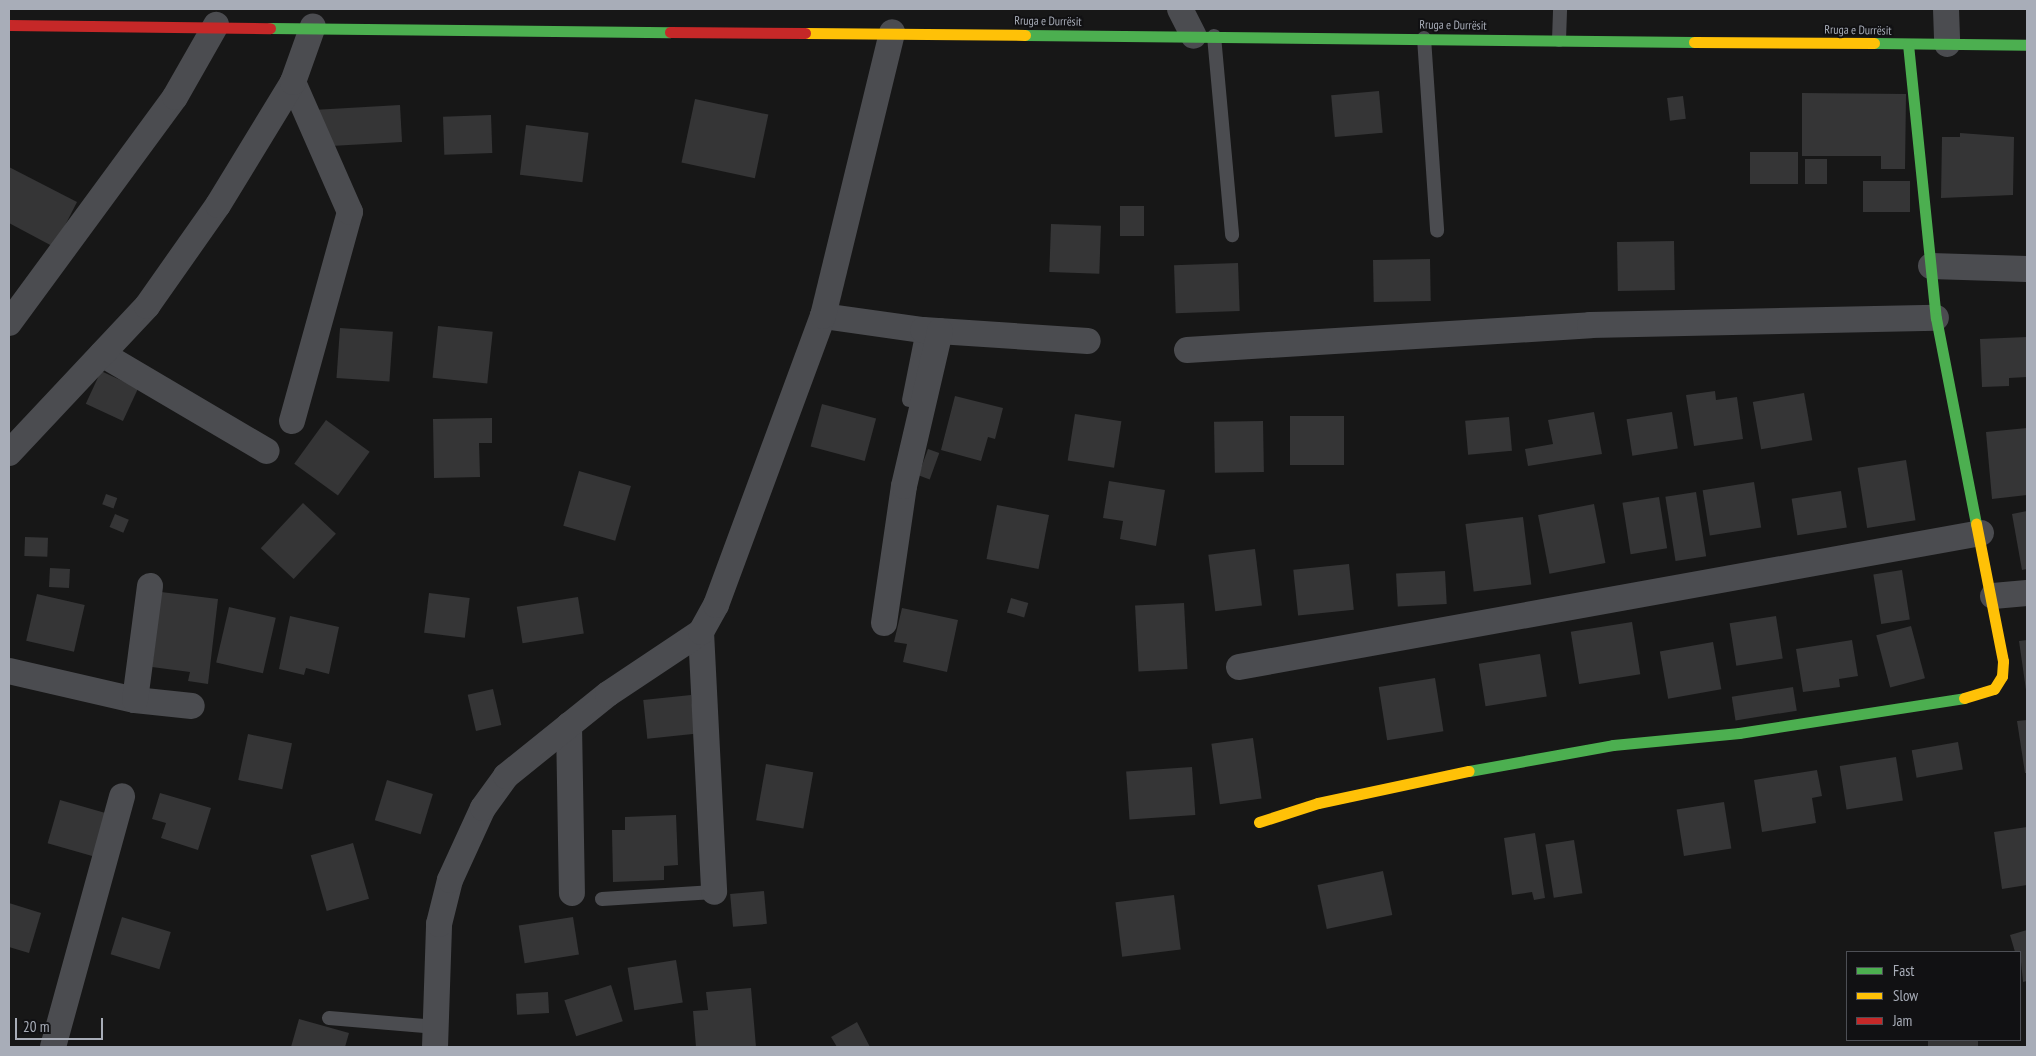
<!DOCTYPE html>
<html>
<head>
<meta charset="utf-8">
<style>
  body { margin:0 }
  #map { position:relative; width:2036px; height:1056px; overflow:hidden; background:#171717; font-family:"PT Sans Narrow",sans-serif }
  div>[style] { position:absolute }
  .building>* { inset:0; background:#353536; transform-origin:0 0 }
  .lane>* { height:14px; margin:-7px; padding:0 7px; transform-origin:7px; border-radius:7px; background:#4b4c50 }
  .street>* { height:26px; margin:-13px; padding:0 13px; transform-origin:13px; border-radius:13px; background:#4b4c50 }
  .fast>* { height:11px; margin:-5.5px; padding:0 5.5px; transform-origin:5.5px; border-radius:5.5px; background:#4caf50 }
  .slow>* { height:11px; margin:-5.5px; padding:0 5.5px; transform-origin:5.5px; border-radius:5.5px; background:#ffc107 }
  .jam>* { height:11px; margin:-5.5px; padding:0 5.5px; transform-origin:5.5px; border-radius:5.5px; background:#c62828 }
  span { translate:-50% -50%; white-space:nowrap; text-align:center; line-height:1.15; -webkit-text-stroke:4px #111113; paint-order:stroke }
  .street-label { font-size:12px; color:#a8adb8 }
  .frame { position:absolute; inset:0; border:10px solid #a8adb8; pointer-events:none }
  .legend { position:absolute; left:1846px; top:951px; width:175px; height:90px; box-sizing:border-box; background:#111113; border:1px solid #4d4f55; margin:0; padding:6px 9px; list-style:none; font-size:15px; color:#a8adb8 }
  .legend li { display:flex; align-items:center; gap:10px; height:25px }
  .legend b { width:25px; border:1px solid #4d4f55 }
  .scale { position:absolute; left:15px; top:1018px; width:88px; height:22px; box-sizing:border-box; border:2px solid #a8adb8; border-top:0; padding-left:6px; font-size:15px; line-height:18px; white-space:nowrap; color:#a8adb8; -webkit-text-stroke:4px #111113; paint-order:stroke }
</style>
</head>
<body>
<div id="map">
  <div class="building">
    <i style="left:1379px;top:91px;width:42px;height:48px;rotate:85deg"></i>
    <i style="clip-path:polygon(1802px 93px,1906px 94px,1905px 169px,1881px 169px,1881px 156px,1802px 156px)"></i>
    <i style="left:1683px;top:96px;width:23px;height:16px;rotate:83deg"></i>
    <i style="left:695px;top:99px;width:75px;height:65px;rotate:12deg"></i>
    <i style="clip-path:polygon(400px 105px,402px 142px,331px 146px,313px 110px)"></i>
    <i style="left:491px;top:115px;width:38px;height:48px;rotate:88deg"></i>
    <i style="left:526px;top:125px;width:63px;height:50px;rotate:7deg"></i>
    <i style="clip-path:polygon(1960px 133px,2014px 137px,2013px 195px,1941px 198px,1942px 137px,1960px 137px)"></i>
    <i style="left:1750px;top:152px;width:48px;height:32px"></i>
    <i style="left:1805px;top:159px;width:22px;height:25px"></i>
    <i style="clip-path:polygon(9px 167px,77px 202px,54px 247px,9px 223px)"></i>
    <i style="left:1863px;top:181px;width:47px;height:31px"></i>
    <i style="left:1120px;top:206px;width:24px;height:30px"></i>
    <i style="left:1051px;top:224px;width:50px;height:48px;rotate:2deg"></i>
    <i style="left:1674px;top:241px;width:49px;height:57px;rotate:89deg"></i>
    <i style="left:1430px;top:259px;width:42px;height:57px;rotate:89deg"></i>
    <i style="left:1238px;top:263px;width:48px;height:64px;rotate:88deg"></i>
    <i style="left:438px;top:326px;width:55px;height:52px;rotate:6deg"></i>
    <i style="left:340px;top:328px;width:53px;height:50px;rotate:4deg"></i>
    <i style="clip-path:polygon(2027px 337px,2027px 377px,2009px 378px,2009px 386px,1982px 387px,1980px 339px)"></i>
    <i style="left:101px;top:371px;width:41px;height:36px;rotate:25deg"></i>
    <i style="clip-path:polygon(1715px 391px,1716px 400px,1737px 397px,1743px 439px,1694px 446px,1686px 395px)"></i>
    <i style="left:1804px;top:393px;width:48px;height:52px;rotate:80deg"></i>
    <i style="clip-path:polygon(955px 396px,1003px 408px,995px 439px,988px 437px,981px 461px,941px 450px)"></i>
    <i style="left:822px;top:404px;width:56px;height:44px;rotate:15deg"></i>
    <i style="clip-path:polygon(1594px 412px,1602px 454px,1528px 466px,1525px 449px,1553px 444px,1548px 420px)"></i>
    <i style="left:1672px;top:412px;width:37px;height:46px;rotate:81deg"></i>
    <i style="left:1075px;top:414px;width:47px;height:47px;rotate:9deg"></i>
    <i style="left:1290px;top:416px;width:54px;height:49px"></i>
    <i style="left:1509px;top:417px;width:34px;height:44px;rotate:85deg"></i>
    <i style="clip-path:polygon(492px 418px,492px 443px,479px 443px,480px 477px,434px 478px,433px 419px)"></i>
    <i style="left:326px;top:420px;width:54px;height:54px;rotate:36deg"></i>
    <i style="left:1263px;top:421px;width:51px;height:49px;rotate:89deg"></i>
    <i style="clip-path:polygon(2027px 428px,2027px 495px,1992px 499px,1986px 432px)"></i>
    <i style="left:928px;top:449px;width:12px;height:28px;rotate:20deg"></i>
    <i style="left:1906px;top:460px;width:61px;height:49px;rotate:81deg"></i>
    <i style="left:579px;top:471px;width:54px;height:57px;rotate:16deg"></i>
    <i style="clip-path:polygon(1109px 481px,1165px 490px,1156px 546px,1120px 539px,1123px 521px,1103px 518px)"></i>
    <i style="left:1754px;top:482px;width:46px;height:52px;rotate:81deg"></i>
    <i style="left:1841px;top:491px;width:37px;height:50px;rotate:81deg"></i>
    <i style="left:1696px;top:492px;width:65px;height:31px;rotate:81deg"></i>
    <i style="left:106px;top:494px;width:12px;height:11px;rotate:20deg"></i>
    <i style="left:1659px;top:497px;width:52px;height:37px;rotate:81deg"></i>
    <i style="left:303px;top:503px;width:45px;height:62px;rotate:43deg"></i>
    <i style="left:1594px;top:504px;width:60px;height:57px;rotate:79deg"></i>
    <i style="left:997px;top:505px;width:53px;height:55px;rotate:11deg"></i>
    <i style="clip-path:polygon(2027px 511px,2027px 569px,2022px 570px,2012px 514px)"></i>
    <i style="left:115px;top:514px;width:15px;height:14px;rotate:23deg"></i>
    <i style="left:1523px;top:517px;width:68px;height:58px;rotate:83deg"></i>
    <i style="left:25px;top:537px;width:23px;height:19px;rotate:2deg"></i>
    <i style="left:1255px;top:549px;width:57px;height:47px;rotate:83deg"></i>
    <i style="left:1349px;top:564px;width:46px;height:56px;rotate:84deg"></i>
    <i style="left:50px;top:568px;width:20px;height:19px;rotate:3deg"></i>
    <i style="left:1902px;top:570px;width:50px;height:29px;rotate:81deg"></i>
    <i style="left:1445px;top:571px;width:33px;height:49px;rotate:87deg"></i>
    <i style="clip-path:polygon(161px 592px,218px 599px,208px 684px,188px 681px,190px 672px,152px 667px)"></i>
    <i style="left:429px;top:593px;width:41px;height:40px;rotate:7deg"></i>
    <i style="left:37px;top:594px;width:49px;height:48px;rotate:13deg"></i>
    <i style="left:578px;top:597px;width:37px;height:62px;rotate:81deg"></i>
    <i style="left:1011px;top:598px;width:18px;height:15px;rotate:16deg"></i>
    <i style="left:1184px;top:603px;width:66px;height:49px;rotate:87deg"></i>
    <i style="left:229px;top:607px;width:48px;height:57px;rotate:13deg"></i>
    <i style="clip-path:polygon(902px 608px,958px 620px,947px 672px,903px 662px,907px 644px,894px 642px)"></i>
    <i style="clip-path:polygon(290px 616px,339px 627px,329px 674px,306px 668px,304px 675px,279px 669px)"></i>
    <i style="left:1776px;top:616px;width:43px;height:47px;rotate:81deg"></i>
    <i style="left:1632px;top:622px;width:53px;height:62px;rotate:81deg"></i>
    <i style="left:1911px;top:626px;width:54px;height:36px;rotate:75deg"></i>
    <i style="clip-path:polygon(1852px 640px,1858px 676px,1839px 679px,1840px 687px,1803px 692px,1796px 649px)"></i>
    <i style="clip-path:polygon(2027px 640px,2027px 690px,2026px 690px,2019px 641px)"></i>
    <i style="left:1713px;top:642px;width:48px;height:54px;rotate:80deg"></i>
    <i style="left:1540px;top:654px;width:43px;height:62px;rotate:81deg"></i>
    <i style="left:1435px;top:678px;width:54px;height:57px;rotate:81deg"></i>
    <i style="left:1793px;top:687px;width:24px;height:62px;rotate:81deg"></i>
    <i style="left:493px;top:689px;width:37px;height:26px;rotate:77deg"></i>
    <i style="left:691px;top:695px;width:39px;height:48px;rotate:84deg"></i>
    <i style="clip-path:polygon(2027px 720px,2027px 773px,2025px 773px,2017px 721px)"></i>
    <i style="left:248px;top:734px;width:45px;height:47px;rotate:12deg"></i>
    <i style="left:1253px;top:738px;width:61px;height:42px;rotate:82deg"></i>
    <i style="left:1958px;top:742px;width:28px;height:47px;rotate:80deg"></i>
    <i style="left:1896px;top:757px;width:44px;height:57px;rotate:81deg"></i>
    <i style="left:766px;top:764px;width:48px;height:57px;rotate:10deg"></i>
    <i style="left:1192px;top:767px;width:48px;height:66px;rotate:86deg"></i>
    <i style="clip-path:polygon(1817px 770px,1822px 796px,1812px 798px,1816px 823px,1762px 832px,1754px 780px)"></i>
    <i style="left:387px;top:780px;width:48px;height:42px;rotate:17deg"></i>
    <i style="clip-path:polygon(160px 793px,211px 808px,198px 850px,161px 838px,166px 823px,152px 819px)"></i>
    <i style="left:60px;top:800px;width:50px;height:45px;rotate:16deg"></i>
    <i style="left:1724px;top:802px;width:47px;height:48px;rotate:81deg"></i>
    <i style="clip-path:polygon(676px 815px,678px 865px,664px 866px,664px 880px,613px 882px,612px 830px,625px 830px,625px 817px)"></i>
    <i style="clip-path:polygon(2027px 827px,2027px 885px,2002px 889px,1994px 832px)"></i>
    <i style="clip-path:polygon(1535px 833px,1545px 898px,1534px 900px,1532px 892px,1512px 895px,1504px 838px)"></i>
    <i style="left:1574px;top:840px;width:54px;height:29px;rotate:81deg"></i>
    <i style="left:353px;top:843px;width:58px;height:44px;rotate:74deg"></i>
    <i style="left:1383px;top:871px;width:45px;height:67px;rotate:78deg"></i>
    <i style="left:764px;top:891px;width:33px;height:34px;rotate:85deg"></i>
    <i style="left:1174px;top:895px;width:55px;height:59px;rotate:83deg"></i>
    <i style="clip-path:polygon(9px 903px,41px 913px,29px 953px,9px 947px)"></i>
    <i style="left:122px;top:917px;width:51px;height:39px;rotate:17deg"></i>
    <i style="left:573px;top:917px;width:38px;height:55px;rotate:81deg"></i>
    <i style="clip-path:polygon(2027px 930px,2027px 981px,2023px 982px,2020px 952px,2015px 952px,2010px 935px)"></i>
    <i style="left:676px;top:960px;width:43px;height:49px;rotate:81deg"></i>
    <i style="left:611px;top:985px;width:38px;height:49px;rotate:72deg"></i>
    <i style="clip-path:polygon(751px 988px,756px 1047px,696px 1047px,693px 1011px,708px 1010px,706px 992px)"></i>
    <i style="left:548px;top:992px;width:21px;height:32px;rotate:87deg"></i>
    <i style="clip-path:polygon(299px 1019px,349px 1033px,345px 1047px,291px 1047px)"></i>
    <i style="clip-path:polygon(857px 1022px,870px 1047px,837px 1047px,831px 1037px)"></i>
    <i style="left:1928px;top:1040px;width:50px;height:7px"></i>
  </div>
  <div class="lane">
    <i style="left:1214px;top:36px;width:200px;rotate:84.8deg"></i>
    <i style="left:1424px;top:38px;width:193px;rotate:86.1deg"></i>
    <i style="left:1559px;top:40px;width:31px;rotate:-88deg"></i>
    <i style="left:909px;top:400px;width:71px;rotate:-78.7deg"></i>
    <i style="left:602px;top:899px;width:112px;rotate:-3.6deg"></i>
    <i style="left:329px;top:1018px;width:108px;rotate:4.8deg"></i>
  </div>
  <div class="street">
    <i style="left:1180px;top:9px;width:30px;rotate:63deg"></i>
    <i style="left:1946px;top:9px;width:35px;rotate:88deg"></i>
    <i style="left:1931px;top:266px;width:96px;rotate:1.8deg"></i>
    <i style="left:823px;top:316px;width:101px;rotate:8deg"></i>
    <i style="left:923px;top:330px;width:165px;rotate:3.8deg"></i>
    <i style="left:9px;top:323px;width:280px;rotate:-53.7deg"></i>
    <i style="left:175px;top:97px;width:83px;rotate:-60.3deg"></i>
    <i style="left:1187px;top:350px;width:404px;rotate:-3.5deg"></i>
    <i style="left:1590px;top:325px;width:346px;rotate:-1.2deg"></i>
    <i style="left:102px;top:354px;width:191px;rotate:30.5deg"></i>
    <i style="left:292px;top:421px;width:217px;rotate:-74.5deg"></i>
    <i style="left:350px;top:212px;width:142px;rotate:-113.7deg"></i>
    <i style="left:9px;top:453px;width:202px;rotate:-46.8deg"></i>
    <i style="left:147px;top:306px;width:123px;rotate:-54.9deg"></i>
    <i style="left:218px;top:205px;width:144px;rotate:-58.6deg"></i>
    <i style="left:293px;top:82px;width:59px;rotate:-70.3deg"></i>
    <i style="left:1993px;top:596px;width:34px;rotate:-5deg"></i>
    <i style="left:884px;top:623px;width:138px;rotate:-81.7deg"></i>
    <i style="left:904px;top:486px;width:159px;rotate:-76.9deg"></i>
    <i style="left:701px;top:632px;width:260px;rotate:87.1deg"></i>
    <i style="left:1239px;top:667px;width:754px;rotate:-10.24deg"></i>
    <i style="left:9px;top:671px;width:129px;rotate:13deg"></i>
    <i style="left:135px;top:700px;width:57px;rotate:6deg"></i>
    <i style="left:135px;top:700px;width:115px;rotate:-82.5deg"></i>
    <i style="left:569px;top:725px;width:168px;rotate:89deg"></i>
    <i style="left:53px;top:1047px;width:260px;rotate:-74.6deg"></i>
    <i style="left:435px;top:1047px;width:123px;rotate:-88.1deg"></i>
    <i style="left:439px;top:924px;width:45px;rotate:-76deg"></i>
    <i style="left:450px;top:880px;width:79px;rotate:-65.4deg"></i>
    <i style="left:483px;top:808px;width:39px;rotate:-54deg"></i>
    <i style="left:506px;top:776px;width:131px;rotate:-38.8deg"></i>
    <i style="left:608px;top:694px;width:112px;rotate:-33.7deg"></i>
    <i style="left:701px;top:632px;width:31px;rotate:-61deg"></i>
    <i style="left:716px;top:605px;width:308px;rotate:-69.7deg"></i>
    <i style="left:823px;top:316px;width:292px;rotate:-76.3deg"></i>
  </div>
  <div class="fast">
    <i style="left:270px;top:28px;width:400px;rotate:0.6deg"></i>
    <i style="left:1025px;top:35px;width:669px;rotate:0.6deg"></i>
    <i style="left:1874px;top:43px;width:153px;rotate:0.7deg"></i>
    <i style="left:1908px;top:44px;width:275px;rotate:84.2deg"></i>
    <i style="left:1936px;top:318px;width:210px;rotate:79deg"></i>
    <i style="left:1469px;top:771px;width:146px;rotate:-10.2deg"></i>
    <i style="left:1613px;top:745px;width:127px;rotate:-5.4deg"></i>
    <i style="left:1739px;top:733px;width:228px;rotate:-8.8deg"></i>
  </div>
  <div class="slow">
    <i style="left:805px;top:33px;width:220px;rotate:0.5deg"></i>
    <i style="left:1694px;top:42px;width:180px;rotate:0.3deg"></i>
    <i style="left:1964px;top:698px;width:31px;rotate:-17deg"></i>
    <i style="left:1994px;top:689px;width:15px;rotate:-58deg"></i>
    <i style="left:2002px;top:676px;width:15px;rotate:-86deg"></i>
    <i style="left:2003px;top:661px;width:140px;rotate:-101.1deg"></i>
    <i style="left:1259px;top:822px;width:62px;rotate:-17.9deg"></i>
    <i style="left:1318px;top:803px;width:154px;rotate:-12deg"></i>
  </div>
  <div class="jam">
    <i style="left:9px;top:25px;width:261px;rotate:0.7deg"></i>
    <i style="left:670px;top:32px;width:135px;rotate:0.4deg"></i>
  </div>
  <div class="street-label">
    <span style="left:1048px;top:21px;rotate:1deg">Rruga e Durrësit</span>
    <span style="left:1453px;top:25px;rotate:1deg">Rruga e Durrësit</span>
    <span style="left:1858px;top:30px;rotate:1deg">Rruga e Durrësit</span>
  </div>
  <div class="frame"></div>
  <ul class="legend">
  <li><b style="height:6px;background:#4caf50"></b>Fast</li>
  <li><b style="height:6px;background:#ffc107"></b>Slow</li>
  <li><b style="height:6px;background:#c62828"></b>Jam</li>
  </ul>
  <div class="scale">20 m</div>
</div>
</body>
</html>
